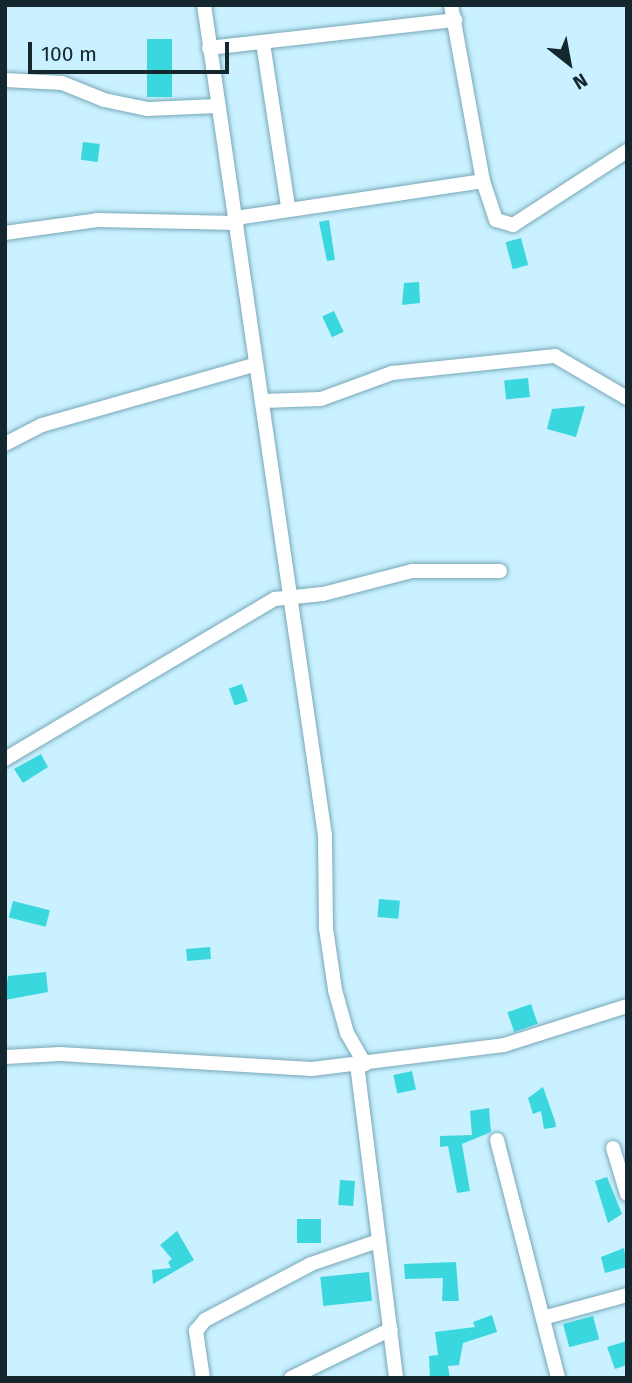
<!DOCTYPE html>
<html>
<head>
<meta charset="utf-8">
<style>
  body { margin:0 }
  #map { position:relative; width:632px; height:1383px; overflow:hidden; background:#c9f1ff; font-family:"Fira Sans",sans-serif }
  div>[style] { position:absolute }
  .building>* { inset:0; background:#3bd7df; transform-origin:0 0 }
  .roads { filter:drop-shadow(0 0 2px #77a7b7) drop-shadow(0 0 2px #77a7b7) }
  .street>* { height:14px; margin:-7px; padding:0 7px; transform-origin:7px; border-radius:7px; background:#fff }
  span { translate:-50% -50%; white-space:nowrap; text-align:center; line-height:1.15; -webkit-text-stroke:5px #c9f1ff; paint-order:stroke }
  .frame { position:absolute; inset:0; border:7px solid #14272e; pointer-events:none }
  .north { position:absolute; left:534px; top:28px; width:70px; height:70px; -webkit-text-stroke:5px #c9f1ff; paint-order:stroke; rotate:149deg; font-size:19px; font-weight:700; line-height:28px; text-align:center; color:#14272e }
  .north::after { content:''; display:block; margin:auto; width:24px; height:32px; background:#14272e; clip-path:polygon(50% 0,100% 100%,50% 72%,0 100%) }
  .scale { position:absolute; left:28px; top:42px; width:201px; height:32px; box-sizing:border-box; border:4px solid #14272e; border-top:0; padding-left:9px; font-size:21px; line-height:24px; white-space:nowrap; color:#14272e; -webkit-text-stroke:5px #c9f1ff; paint-order:stroke }
</style>
</head>
<body>
<div id="map">
  <div class="building">
    <i style="left:147px;top:39px;width:25px;height:58px"></i>
    <i style="left:83px;top:142px;width:17px;height:18px;rotate:7deg"></i>
    <i style="clip-path:polygon(329px 220px,335px 260px,327px 261px,319px 222px)"></i>
    <i style="left:521px;top:238px;width:28px;height:16px;rotate:75deg"></i>
    <i style="clip-path:polygon(419px 282px,420px 303px,402px 305px,404px 283px)"></i>
    <i style="left:334px;top:311px;width:23px;height:13px;rotate:65deg"></i>
    <i style="left:528px;top:378px;width:19px;height:24px;rotate:84deg"></i>
    <i style="clip-path:polygon(585px 406px,576px 437px,547px 429px,552px 409px)"></i>
    <i style="left:242px;top:684px;width:18px;height:14px;rotate:71deg"></i>
    <i style="clip-path:polygon(41px 754px,48px 767px,23px 783px,14px 769px)"></i>
    <i style="left:379px;top:899px;width:21px;height:18px;rotate:5deg"></i>
    <i style="left:13px;top:901px;width:38px;height:17px;rotate:14deg"></i>
    <i style="left:210px;top:947px;width:12px;height:24px;rotate:85deg"></i>
    <i style="clip-path:polygon(46px 972px,48px 992px,5px 1000px,8px 976px)"></i>
    <i style="left:531px;top:1004px;width:21px;height:25px;rotate:71deg"></i>
    <i style="left:412px;top:1071px;width:19px;height:19px;rotate:78deg"></i>
    <i style="clip-path:polygon(543px 1087px,555px 1121px,556px 1127px,544px 1129px,541px 1111px,533px 1114px,528px 1098px)"></i>
    <i style="clip-path:polygon(489px 1108px,491px 1132px,462px 1144px,470px 1191px,457px 1193px,448px 1146px,440px 1147px,440px 1136px,472px 1135px,470px 1111px)"></i>
    <i style="clip-path:polygon(607px 1177px,622px 1214px,608px 1223px,595px 1181px)"></i>
    <i style="left:340px;top:1180px;width:15px;height:25px;rotate:4deg"></i>
    <i style="left:321px;top:1219px;width:24px;height:24px;rotate:90deg"></i>
    <i style="clip-path:polygon(177px 1231px,194px 1260px,153px 1284px,152px 1270px,171px 1268px,168px 1262px,172px 1259px,160px 1245px)"></i>
    <i style="clip-path:polygon(624px 1248px,627px 1267px,605px 1273px,601px 1257px)"></i>
    <i style="clip-path:polygon(456px 1262px,459px 1301px,442px 1301px,443px 1278px,405px 1279px,404px 1264px)"></i>
    <i style="left:369px;top:1272px;width:29px;height:49px;rotate:84deg"></i>
    <i style="clip-path:polygon(492px 1315px,497px 1332px,463px 1343px,459px 1365px,448px 1366px,450px 1378px,430px 1378px,429px 1356px,438px 1355px,435px 1332px,475px 1327px,473px 1322px)"></i>
    <i style="left:593px;top:1316px;width:24px;height:31px;rotate:75deg"></i>
    <i style="clip-path:polygon(627px 1341px,627px 1365px,615px 1369px,607px 1347px)"></i>
  </div>
  <div class="roads">
    <div class="street">
      <i style="left:204px;top:5px;width:839px;rotate:81.71deg"></i>
      <i style="left:325px;top:835px;width:93px;rotate:89.4deg"></i>
      <i style="left:326px;top:928px;width:63px;rotate:81.7deg"></i>
      <i style="left:335px;top:990px;width:45px;rotate:74.4deg"></i>
      <i style="left:347px;top:1033px;width:36px;rotate:60deg"></i>
      <i style="left:451px;top:5px;width:179px;rotate:79.7deg"></i>
      <i style="left:483px;top:181px;width:41px;rotate:71.6deg"></i>
      <i style="left:496px;top:220px;width:18px;rotate:16deg"></i>
      <i style="left:513px;top:225px;width:136px;rotate:-33deg"></i>
      <i style="left:263px;top:43px;width:166px;rotate:81.3deg"></i>
      <i style="left:209px;top:48px;width:248px;rotate:-6.5deg"></i>
      <i style="left:5px;top:80px;width:57px;rotate:3deg"></i>
      <i style="left:62px;top:83px;width:45px;rotate:22deg"></i>
      <i style="left:104px;top:100px;width:45px;rotate:11.6deg"></i>
      <i style="left:148px;top:109px;width:69px;rotate:-2.5deg"></i>
      <i style="left:236px;top:218px;width:250px;rotate:-8.5deg"></i>
      <i style="left:5px;top:233px;width:93px;rotate:-8deg"></i>
      <i style="left:97px;top:220px;width:140px;rotate:1.2deg"></i>
      <i style="left:263px;top:401px;width:58px;rotate:-2deg"></i>
      <i style="left:321px;top:399px;width:76px;rotate:-20.1deg"></i>
      <i style="left:392px;top:373px;width:164px;rotate:-6deg"></i>
      <i style="left:555px;top:356px;width:83px;rotate:30.3deg"></i>
      <i style="left:5px;top:444px;width:42px;rotate:-27.2deg"></i>
      <i style="left:42px;top:425px;width:220px;rotate:-15.8deg"></i>
      <i style="left:5px;top:759px;width:314px;rotate:-30.7deg"></i>
      <i style="left:275px;top:599px;width:48px;rotate:-5.9deg"></i>
      <i style="left:323px;top:594px;width:92px;rotate:-14.5deg"></i>
      <i style="left:412px;top:571px;width:88px"></i>
      <i style="left:5px;top:1057px;width:55px;rotate:-3.1deg"></i>
      <i style="left:60px;top:1054px;width:252px;rotate:3.4deg"></i>
      <i style="left:312px;top:1069px;width:193px;rotate:-7.1deg"></i>
      <i style="left:504px;top:1045px;width:129px;rotate:-17.6deg"></i>
      <i style="left:357px;top:1064px;width:316px;rotate:82.9deg"></i>
      <i style="left:497px;top:1140px;width:246px;rotate:75.6deg"></i>
      <i style="left:613px;top:1148px;width:48px;rotate:73.1deg"></i>
      <i style="left:543px;top:1318px;width:87px;rotate:-15.3deg"></i>
      <i style="left:203px;top:1378px;width:48px;rotate:-98.5deg"></i>
      <i style="left:196px;top:1331px;width:14px;rotate:-51deg"></i>
      <i style="left:205px;top:1320px;width:120px;rotate:-27.8deg"></i>
      <i style="left:311px;top:1264px;width:71px;rotate:-18.9deg"></i>
      <i style="left:291px;top:1378px;width:111px;rotate:-26.1deg"></i>
    </div>
  </div>
  <div class="frame"></div>
  <div class="north">N</div>
  <div class="scale">100 m</div>
</div>
</body>
</html>
